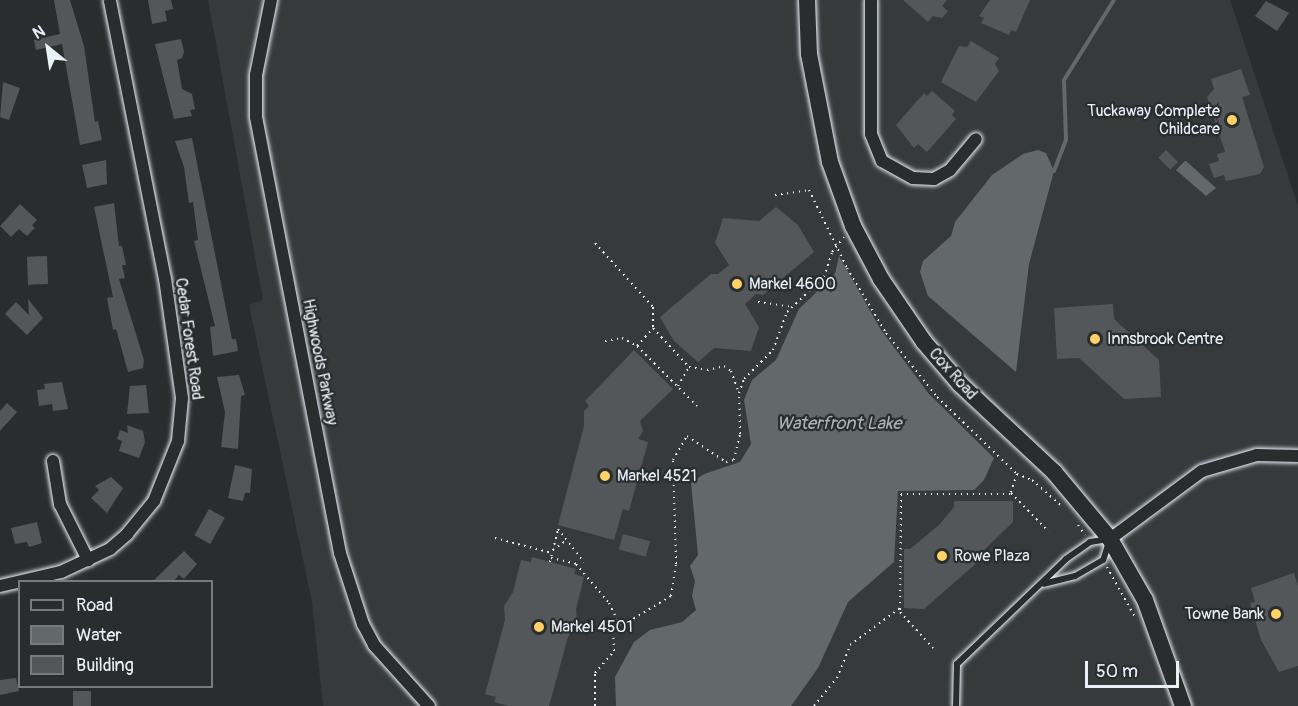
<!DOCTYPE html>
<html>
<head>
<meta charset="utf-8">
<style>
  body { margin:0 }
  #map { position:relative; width:1298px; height:706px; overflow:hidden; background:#2a2d2e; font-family:Pangolin,sans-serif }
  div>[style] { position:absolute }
  .built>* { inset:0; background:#363a3b }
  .water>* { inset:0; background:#63686b }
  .stream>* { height:4px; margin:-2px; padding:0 2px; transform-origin:2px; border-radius:2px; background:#63686b }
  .building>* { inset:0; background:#535759; transform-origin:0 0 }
  .path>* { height:2px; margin-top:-1px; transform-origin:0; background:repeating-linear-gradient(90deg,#e8f1f8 0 1.5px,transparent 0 6px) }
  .roads { filter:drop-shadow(0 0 2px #e8f1f8) drop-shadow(0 0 2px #e8f1f8) }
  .lane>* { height:6px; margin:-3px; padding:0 3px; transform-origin:3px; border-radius:3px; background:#2a2d2e }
  .street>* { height:12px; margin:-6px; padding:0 6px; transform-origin:6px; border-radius:6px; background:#2a2d2e }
  .secondary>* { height:16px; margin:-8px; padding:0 8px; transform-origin:8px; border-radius:8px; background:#2a2d2e }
  .dots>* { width:16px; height:16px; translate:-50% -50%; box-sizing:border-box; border:3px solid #2a2d2e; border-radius:50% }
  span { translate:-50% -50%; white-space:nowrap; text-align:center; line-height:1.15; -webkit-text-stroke:4.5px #2a2d2e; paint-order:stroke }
  .poi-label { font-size:16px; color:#e8f1f8 }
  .right { translate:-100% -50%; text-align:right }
  .left { translate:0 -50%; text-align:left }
  .street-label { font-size:16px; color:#e8f1f8 }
  .water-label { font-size:18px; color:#acb3b9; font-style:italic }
  .legend { position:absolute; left:18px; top:580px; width:195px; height:108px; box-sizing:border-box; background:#2a2d2e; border:2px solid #767b7f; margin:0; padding:8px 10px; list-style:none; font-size:18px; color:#e8f1f8 }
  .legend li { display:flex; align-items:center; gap:12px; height:30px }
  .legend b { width:30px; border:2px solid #767b7f }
  .north { position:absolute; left:18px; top:18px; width:60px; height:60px; -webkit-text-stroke:4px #2a2d2e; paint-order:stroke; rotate:330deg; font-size:16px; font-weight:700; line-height:24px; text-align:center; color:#e8f1f8 }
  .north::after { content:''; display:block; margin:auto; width:21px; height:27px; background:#e8f1f8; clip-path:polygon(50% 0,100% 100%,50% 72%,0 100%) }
  .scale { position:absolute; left:1085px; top:661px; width:94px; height:27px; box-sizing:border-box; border:3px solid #e8f1f8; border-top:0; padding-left:8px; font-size:18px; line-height:21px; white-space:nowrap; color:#e8f1f8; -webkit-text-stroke:4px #2a2d2e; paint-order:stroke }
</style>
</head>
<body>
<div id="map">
  <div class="built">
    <i style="clip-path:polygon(208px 0,1230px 0,1298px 206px,1298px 706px,323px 706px,312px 602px,249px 305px,263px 300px)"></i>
  </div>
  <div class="water">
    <i style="clip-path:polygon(1038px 150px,1046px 153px,1054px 171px,1029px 264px,1016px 372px,928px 296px,920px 272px,923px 261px,951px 236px,955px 222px,992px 175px,1023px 154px)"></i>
    <i style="clip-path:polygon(1185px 161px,1186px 161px,1216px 188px,1206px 196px,1176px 170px)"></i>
    <i style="clip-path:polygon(839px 256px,881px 330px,929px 394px,994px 458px,984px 480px,974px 490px,898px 491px,894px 562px,848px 602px,818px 668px,791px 706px,616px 706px,615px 677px,634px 642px,650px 630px,682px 622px,696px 610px,692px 596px,695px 581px,690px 566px,698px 555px,691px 483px,704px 474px,740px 462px,751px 444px,744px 400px,752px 380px,776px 360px,799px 309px,835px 274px)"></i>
  </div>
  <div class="stream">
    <i style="left:1054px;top:171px;width:33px;rotate:-69deg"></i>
    <i style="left:1066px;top:140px;width:60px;rotate:-91.9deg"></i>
    <i style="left:1064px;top:80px;width:94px;rotate:-58deg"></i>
  </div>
  <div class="building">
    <i style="clip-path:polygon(54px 0,70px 0,84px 46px,95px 122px,98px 121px,102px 140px,80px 145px,62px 44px,36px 50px,34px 40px,60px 34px)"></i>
    <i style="clip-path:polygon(148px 0,171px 0,173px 9px,165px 11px,167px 21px,152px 24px)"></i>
    <i style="clip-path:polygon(903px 0,947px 0,942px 6px,948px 11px,942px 18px,933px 16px,928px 22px)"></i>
    <i style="clip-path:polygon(990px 0,1030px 0,1016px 32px,1011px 30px,1009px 35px,981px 23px,984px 18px,979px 16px)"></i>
    <i style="clip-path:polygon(1266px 1px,1289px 13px,1277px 31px,1255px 16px)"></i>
    <i style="clip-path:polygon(181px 39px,184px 52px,182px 58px,177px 60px,182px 89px,192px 94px,195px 109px,190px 110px,192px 116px,174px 119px,155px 44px)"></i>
    <i style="clip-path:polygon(971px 41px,999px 58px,995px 64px,999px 71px,976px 102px,941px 82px,959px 46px,967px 47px)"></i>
    <i style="clip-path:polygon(1241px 69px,1250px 95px,1242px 97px,1264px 167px,1260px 174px,1226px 181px,1224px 175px,1214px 178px,1209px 164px,1219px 161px,1217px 154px,1225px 152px,1207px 97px,1214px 89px,1211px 79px)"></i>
    <i style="clip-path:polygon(3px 82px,20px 88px,9px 120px,0 117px)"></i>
    <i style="clip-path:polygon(932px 91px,955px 111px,952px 115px,956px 119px,927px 152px,918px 144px,914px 148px,896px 125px,924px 93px,927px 96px)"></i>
    <i style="clip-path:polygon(192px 138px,232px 339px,236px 339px,238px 351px,213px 356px,210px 327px,215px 326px,194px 241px,198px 240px,193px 202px,189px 203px,184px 167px,175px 141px)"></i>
    <i style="left:1166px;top:150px;width:17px;height:11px;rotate:45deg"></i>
    <i style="clip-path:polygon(106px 160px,107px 184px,87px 188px,82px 165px)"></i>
    <i style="clip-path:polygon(114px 203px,119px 246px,122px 246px,126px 265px,122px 265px,125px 278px,119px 279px,144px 360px,143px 368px,128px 372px,116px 329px,113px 330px,107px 298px,113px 297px,94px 207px)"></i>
    <i style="clip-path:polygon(20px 204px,37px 220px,32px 225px,35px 228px,27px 236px,19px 229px,11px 237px,0 226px)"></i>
    <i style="clip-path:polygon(776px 207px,798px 225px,814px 252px,763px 295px,756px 294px,745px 304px,759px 327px,751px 351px,714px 348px,698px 362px,674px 341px,660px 317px,711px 274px,718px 274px,729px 265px,715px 243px,723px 218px,759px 221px)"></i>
    <i style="left:47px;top:256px;width:28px;height:20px;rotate:88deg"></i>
    <i style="clip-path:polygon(28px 299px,43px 318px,27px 335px,5px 314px,16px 302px,29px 315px)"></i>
    <i style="clip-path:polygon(1113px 304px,1114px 319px,1159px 360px,1161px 397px,1124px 399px,1079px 358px,1057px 359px,1054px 308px)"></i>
    <i style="clip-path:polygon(634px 350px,673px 389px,640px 421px,643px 431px,638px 439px,648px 442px,629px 511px,623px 509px,614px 540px,558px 525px,584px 426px,584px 411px,589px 406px,585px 401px)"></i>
    <i style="clip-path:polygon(239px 375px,245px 395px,241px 396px,238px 449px,221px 447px,225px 412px,217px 377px)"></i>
    <i style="clip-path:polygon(62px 382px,68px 409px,53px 411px,52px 404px,39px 406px,37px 390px,45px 389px,44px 384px)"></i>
    <i style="clip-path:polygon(146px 385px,149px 413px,127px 414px,130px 386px)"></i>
    <i style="clip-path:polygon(7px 403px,17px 412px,0 431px,0 411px)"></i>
    <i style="clip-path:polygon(127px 425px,143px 431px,145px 442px,139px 458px,119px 451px,122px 441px,117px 439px,120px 430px,128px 433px)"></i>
    <i style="clip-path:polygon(235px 465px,252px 469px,250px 493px,245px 493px,243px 501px,228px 498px)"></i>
    <i style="clip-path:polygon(111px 477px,123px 488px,107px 513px,91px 498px,99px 490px,95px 486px)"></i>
    <i style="clip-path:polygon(954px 501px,1013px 501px,1013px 522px,980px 554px,980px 560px,924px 609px,904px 608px,904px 549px,910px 549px,939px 525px,954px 507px)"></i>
    <i style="left:209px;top:509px;width:18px;height:30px;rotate:29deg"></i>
    <i style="clip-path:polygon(37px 522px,42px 543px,29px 547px,27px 542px,15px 544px,11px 528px)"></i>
    <i style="left:623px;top:534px;width:28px;height:16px;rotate:15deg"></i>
    <i style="clip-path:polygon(184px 551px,197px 564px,184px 579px,179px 575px,173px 582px,152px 582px)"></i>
    <i style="clip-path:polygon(532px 557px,576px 569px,574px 574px,584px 577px,576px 609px,577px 623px,568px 637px,549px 706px,509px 706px,494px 702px,496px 697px,485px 694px,505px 620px,504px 606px,513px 592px,521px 560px,531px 562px)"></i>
    <i style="clip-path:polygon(1294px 573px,1298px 586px,1298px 666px,1279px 672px,1261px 640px,1250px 603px,1255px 602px,1251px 588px)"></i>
    <i style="clip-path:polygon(16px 678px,19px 691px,0 695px,0 680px)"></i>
    <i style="left:91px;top:691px;width:15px;height:18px;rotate:90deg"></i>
  </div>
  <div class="path">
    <i style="left:775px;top:195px;width:34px;rotate:-8deg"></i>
    <i style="left:809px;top:190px;width:87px;rotate:64deg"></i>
    <i style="left:847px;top:268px;width:76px;rotate:59deg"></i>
    <i style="left:886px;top:333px;width:82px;rotate:51.4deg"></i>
    <i style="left:937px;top:397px;width:111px;rotate:43.9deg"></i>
    <i style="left:1017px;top:474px;width:21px;rotate:109deg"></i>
    <i style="left:1010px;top:494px;width:109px;rotate:180deg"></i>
    <i style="left:901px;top:494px;width:118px;rotate:90.5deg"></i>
    <i style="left:900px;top:612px;width:49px;rotate:47.5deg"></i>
    <i style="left:595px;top:243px;width:86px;rotate:47.8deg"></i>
    <i style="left:653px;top:307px;width:21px;rotate:90deg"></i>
    <i style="left:653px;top:328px;width:53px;rotate:47.3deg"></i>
    <i style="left:758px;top:302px;width:35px;rotate:8deg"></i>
    <i style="left:605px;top:341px;width:17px;rotate:-10deg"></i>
    <i style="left:622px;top:338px;width:17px;rotate:28deg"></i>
    <i style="left:637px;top:346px;width:85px;rotate:45deg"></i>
    <i style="left:637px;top:346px;width:24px;rotate:-48deg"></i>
    <i style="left:678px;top:386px;width:22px;rotate:-60deg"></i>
    <i style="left:689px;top:367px;width:18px;rotate:9deg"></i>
    <i style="left:707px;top:370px;width:17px;rotate:-13deg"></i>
    <i style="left:724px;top:366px;width:9px;rotate:36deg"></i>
    <i style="left:731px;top:371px;width:23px;rotate:70deg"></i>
    <i style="left:1017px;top:474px;width:16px;rotate:22deg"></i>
    <i style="left:1032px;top:480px;width:41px;rotate:41.1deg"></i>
    <i style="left:1011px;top:493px;width:54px;rotate:45.7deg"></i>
    <i style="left:1078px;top:525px;width:12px;rotate:55deg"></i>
    <i style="left:558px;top:529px;width:42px;rotate:51.8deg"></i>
    <i style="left:495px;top:538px;width:59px;rotate:14.7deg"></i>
    <i style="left:553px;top:550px;width:17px;rotate:-36deg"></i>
    <i style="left:551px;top:558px;width:26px;rotate:13deg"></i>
    <i style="left:576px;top:564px;width:51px;rotate:49.8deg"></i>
    <i style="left:609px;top:603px;width:25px;rotate:64deg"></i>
    <i style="left:550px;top:562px;width:34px;rotate:-76deg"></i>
    <i style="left:1107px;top:567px;width:57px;rotate:60.8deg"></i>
    <i style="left:595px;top:706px;width:33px;rotate:-90deg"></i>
    <i style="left:595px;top:673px;width:29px;rotate:-49deg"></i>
    <i style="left:614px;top:651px;width:20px;rotate:-93deg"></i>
    <i style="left:613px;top:631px;width:68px;rotate:-31.1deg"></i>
    <i style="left:671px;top:596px;width:32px;rotate:-81deg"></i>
    <i style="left:676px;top:564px;width:104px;rotate:-91.7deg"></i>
    <i style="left:673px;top:460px;width:28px;rotate:-60deg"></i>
    <i style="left:687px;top:436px;width:47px;rotate:33.7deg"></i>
    <i style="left:726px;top:462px;width:8px;rotate:-14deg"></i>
    <i style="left:734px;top:460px;width:27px;rotate:-77deg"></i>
    <i style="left:740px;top:434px;width:41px;rotate:-91.4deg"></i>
    <i style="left:739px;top:393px;width:15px;rotate:-70deg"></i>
    <i style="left:744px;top:379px;width:41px;rotate:-45deg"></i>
    <i style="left:773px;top:350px;width:40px;rotate:-69.8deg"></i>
    <i style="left:787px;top:312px;width:51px;rotate:-43.4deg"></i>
    <i style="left:824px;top:277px;width:26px;rotate:-72deg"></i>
    <i style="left:832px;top:252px;width:19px;rotate:-51deg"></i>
    <i style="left:814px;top:706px;width:36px;rotate:-51deg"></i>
    <i style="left:837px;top:678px;width:35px;rotate:-68deg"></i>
    <i style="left:850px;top:645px;width:62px;rotate:-36.5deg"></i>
  </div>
  <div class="roads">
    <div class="lane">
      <i style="left:956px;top:706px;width:42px;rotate:-88.6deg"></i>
      <i style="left:957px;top:664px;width:151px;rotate:-43.9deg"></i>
      <i style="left:1066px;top:559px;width:29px;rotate:-35deg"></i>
      <i style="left:1090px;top:542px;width:20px;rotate:-9deg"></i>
      <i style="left:1110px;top:539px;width:22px;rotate:108deg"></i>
      <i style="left:1103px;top:560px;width:32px;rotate:150deg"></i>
      <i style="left:1075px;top:576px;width:32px;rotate:166deg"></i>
    </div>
    <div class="street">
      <i style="left:271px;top:0;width:76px;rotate:101.3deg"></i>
      <i style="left:256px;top:75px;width:42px;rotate:90deg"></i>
      <i style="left:256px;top:117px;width:444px;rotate:79.1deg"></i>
      <i style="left:340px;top:553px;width:75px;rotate:72.1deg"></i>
      <i style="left:363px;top:624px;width:24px;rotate:62deg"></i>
      <i style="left:374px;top:645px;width:82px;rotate:48deg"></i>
      <i style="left:871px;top:0;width:134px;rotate:90deg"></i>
      <i style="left:871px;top:134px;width:29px;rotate:68deg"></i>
      <i style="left:882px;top:161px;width:35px;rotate:29deg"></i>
      <i style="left:913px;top:178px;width:21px;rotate:3deg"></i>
      <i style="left:934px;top:179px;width:18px;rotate:-29deg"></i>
      <i style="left:950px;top:170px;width:40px;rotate:-50deg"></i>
      <i style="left:53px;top:461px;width:44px;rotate:80.8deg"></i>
      <i style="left:60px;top:504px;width:63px;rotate:63.4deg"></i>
      <i style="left:1110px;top:539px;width:114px;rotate:-36.5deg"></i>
      <i style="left:1202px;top:471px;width:57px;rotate:-16.2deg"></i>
      <i style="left:1257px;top:455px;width:41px;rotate:1.4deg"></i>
      <i style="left:0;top:586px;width:63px;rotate:-12.9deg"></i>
      <i style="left:61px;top:572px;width:54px;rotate:-25.1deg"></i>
      <i style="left:110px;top:549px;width:23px;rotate:-41deg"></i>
      <i style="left:127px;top:534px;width:43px;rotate:-50.7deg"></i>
      <i style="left:154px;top:501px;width:65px;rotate:-68.2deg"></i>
      <i style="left:178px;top:441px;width:43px;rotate:-84.7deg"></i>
      <i style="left:182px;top:398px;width:120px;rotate:-98.1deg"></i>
      <i style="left:165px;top:279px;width:284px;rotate:-101.2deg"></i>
    </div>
    <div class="secondary">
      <i style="left:807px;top:0;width:54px;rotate:87.9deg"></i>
      <i style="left:809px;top:54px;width:110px;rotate:79deg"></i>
      <i style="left:830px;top:162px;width:68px;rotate:70.2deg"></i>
      <i style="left:853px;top:226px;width:60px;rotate:62.2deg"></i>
      <i style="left:881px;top:279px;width:76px;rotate:55.7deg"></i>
      <i style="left:924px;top:342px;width:55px;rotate:49.4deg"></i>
      <i style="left:960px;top:384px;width:129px;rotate:43.1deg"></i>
      <i style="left:1054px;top:472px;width:87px;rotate:50.1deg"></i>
      <i style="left:1110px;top:539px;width:70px;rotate:60.2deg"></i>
      <i style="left:1145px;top:600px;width:113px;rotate:70.3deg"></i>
    </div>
  </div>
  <div class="dots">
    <i style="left:1232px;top:120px;background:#ffd166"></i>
    <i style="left:737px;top:284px;background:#ffd166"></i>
    <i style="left:1095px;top:339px;background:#ffd166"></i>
    <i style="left:605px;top:476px;background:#ffd166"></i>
    <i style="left:942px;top:556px;background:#ffd166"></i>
    <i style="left:1276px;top:614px;background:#ffd166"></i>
    <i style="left:539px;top:627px;background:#ffd166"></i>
  </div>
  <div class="poi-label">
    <span class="right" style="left:1220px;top:120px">Tuckaway Complete<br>Childcare</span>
    <span class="left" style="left:749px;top:284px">Markel 4600</span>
    <span class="left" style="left:1107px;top:339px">Innsbrook Centre</span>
    <span class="left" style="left:617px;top:476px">Markel 4521</span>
    <span class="left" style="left:954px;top:556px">Rowe Plaza</span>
    <span class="right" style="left:1264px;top:614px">Towne Bank</span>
    <span class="left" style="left:551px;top:627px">Markel 4501</span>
  </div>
  <div class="street-label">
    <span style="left:189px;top:339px;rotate:82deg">Cedar Forest Road</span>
    <span style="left:320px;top:362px;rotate:79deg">Highwoods Parkway</span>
    <span style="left:953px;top:374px;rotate:48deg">Cox Road</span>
  </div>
  <div class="water-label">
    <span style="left:839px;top:424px">Waterfront Lake</span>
  </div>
  <ul class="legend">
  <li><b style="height:8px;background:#2a2d2e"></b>Road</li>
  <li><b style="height:16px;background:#63686b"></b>Water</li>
  <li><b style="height:16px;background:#535759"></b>Building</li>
  </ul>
  <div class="north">N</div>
  <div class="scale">50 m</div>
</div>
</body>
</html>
